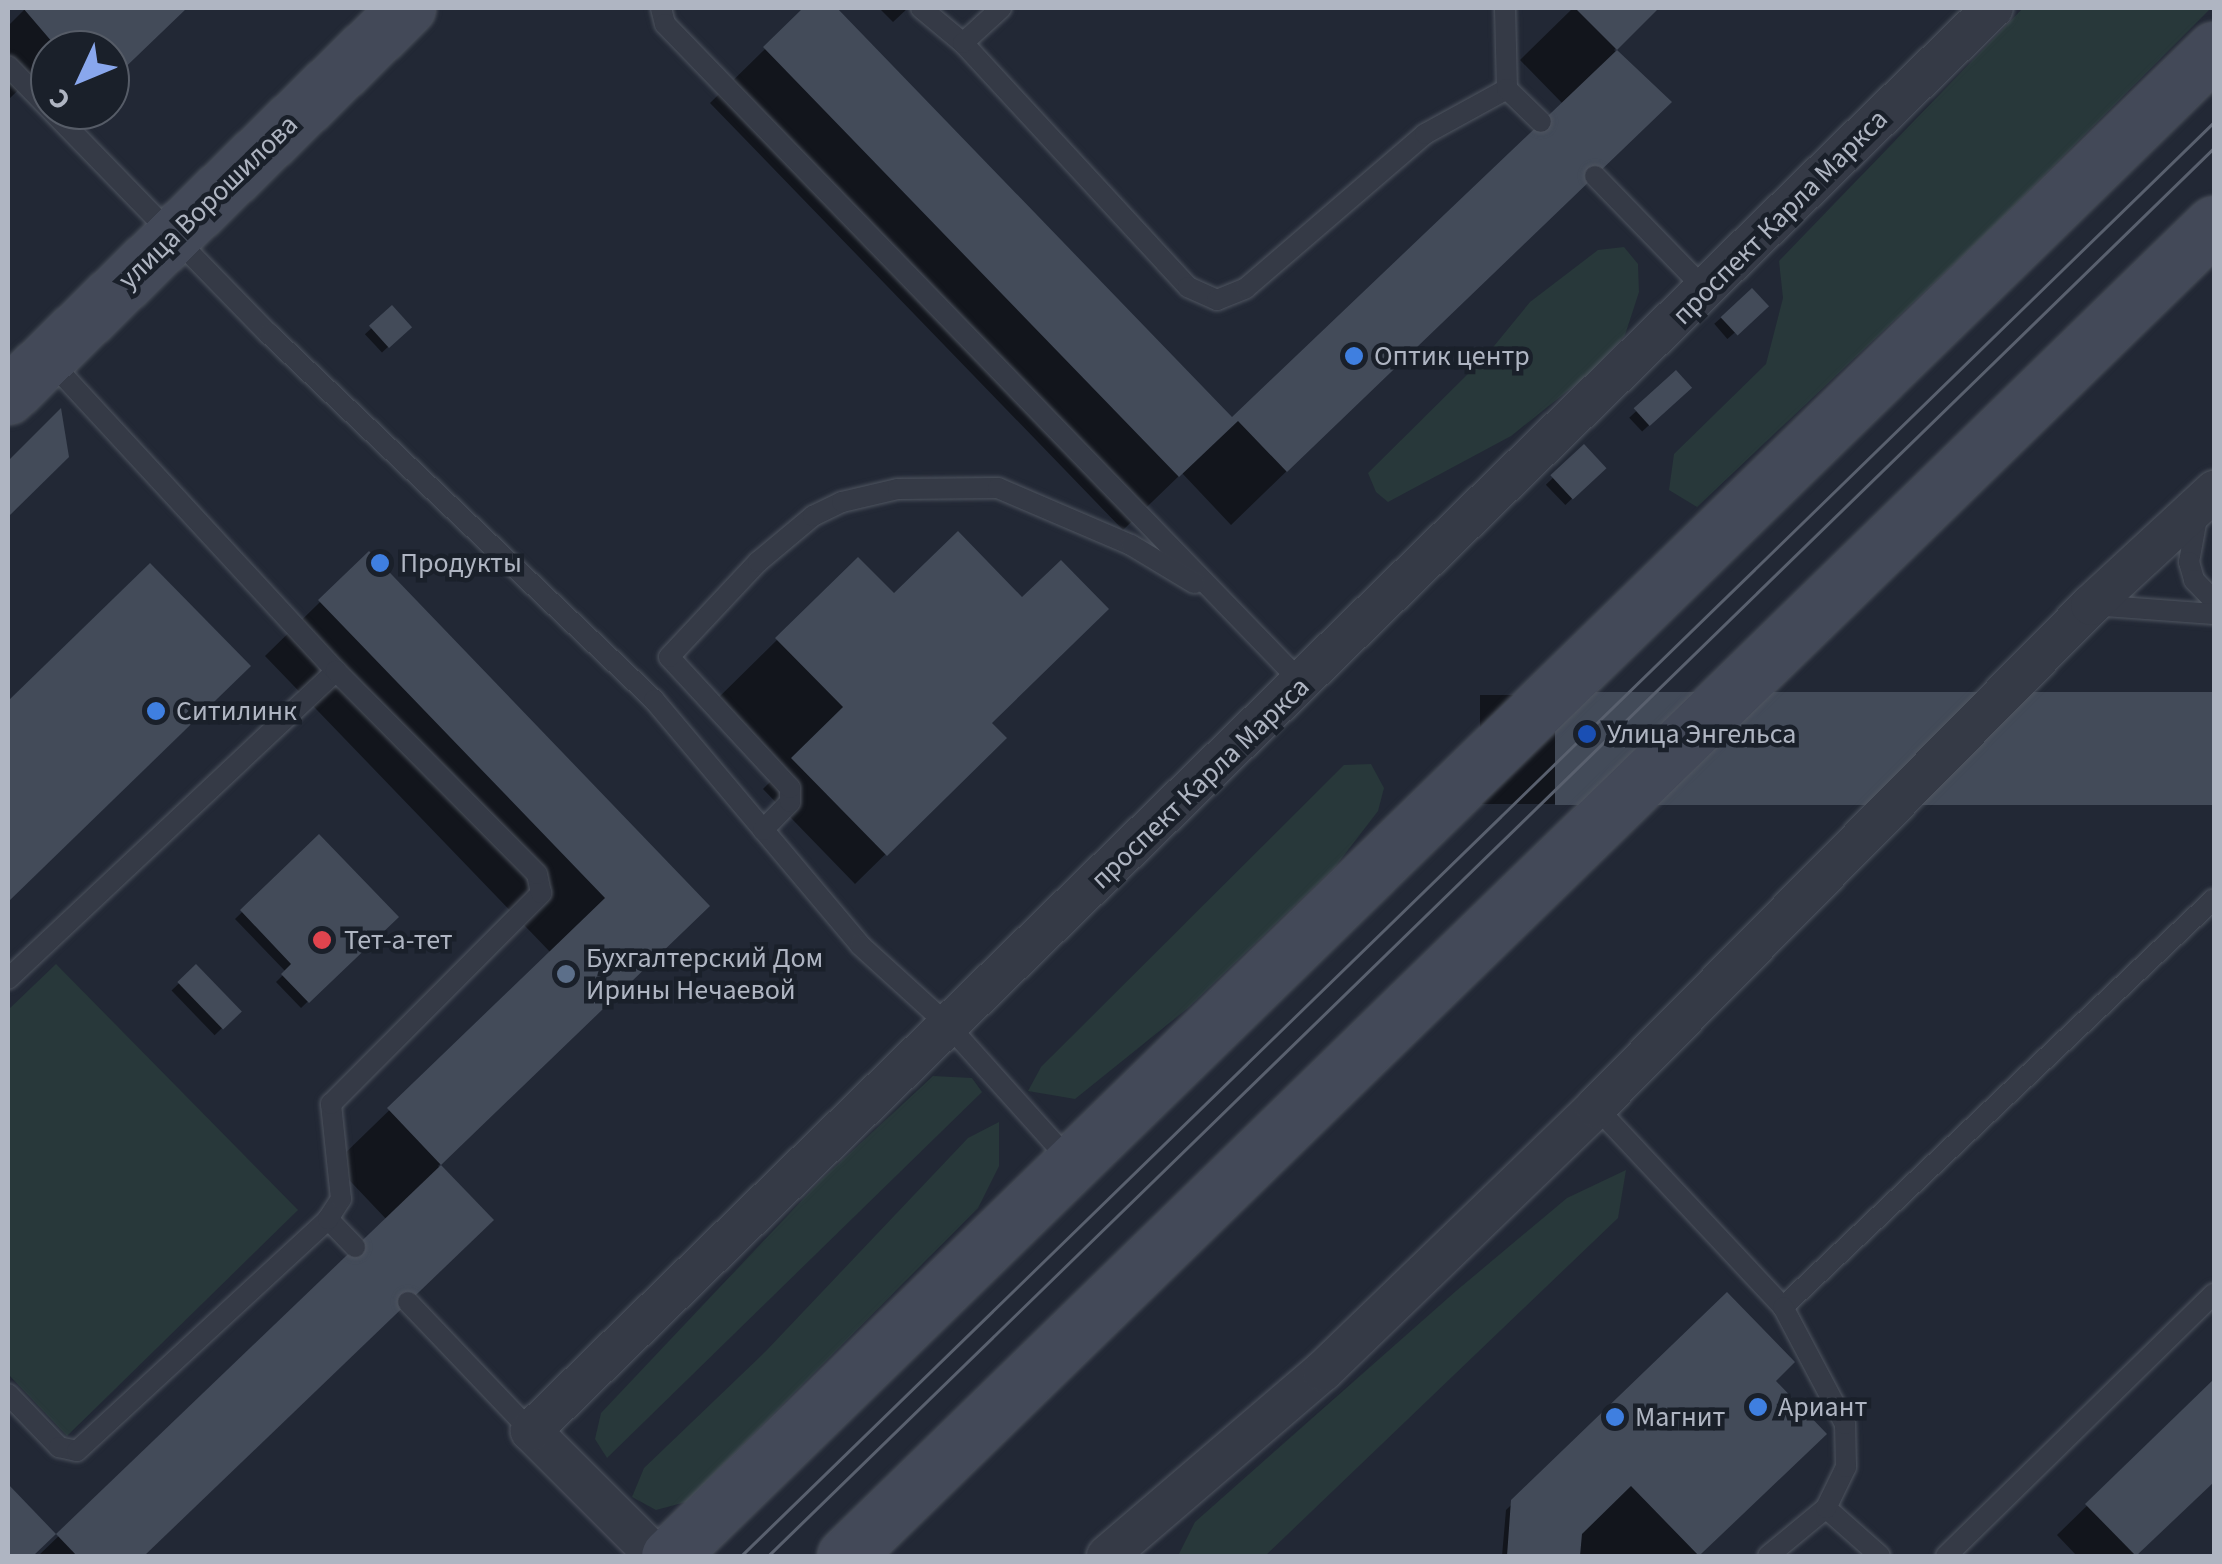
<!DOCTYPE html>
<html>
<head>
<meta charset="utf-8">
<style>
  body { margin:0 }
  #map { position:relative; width:2222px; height:1564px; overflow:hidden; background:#222835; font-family:"Source Sans 3",sans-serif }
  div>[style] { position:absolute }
  .green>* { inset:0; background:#28383a }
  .shadow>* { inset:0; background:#0007; transform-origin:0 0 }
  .building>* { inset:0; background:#434b59; transform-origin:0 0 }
  .roads { filter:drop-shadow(0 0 2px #4f5560) drop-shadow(0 0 2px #4f5560) }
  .service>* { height:20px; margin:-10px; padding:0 10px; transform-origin:10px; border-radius:10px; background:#353a46 }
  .minor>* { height:40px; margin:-20px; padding:0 20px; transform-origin:20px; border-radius:20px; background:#353a46 }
  .secondary>* { height:55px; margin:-27.5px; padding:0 27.5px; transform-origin:27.5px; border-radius:27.5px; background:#434958 }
  .tram>* { height:2.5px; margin:-1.25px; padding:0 1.25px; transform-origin:1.25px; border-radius:1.25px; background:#59606e }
  .dots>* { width:28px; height:28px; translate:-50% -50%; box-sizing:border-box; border:5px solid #1a202a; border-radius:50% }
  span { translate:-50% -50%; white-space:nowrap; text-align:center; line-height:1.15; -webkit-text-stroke:9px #1a202a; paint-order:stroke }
  .street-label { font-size:28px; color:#afb5c2 }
  .poi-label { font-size:28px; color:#afb5c2 }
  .left { translate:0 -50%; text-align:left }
  .frame { position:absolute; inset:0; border:10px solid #afb5c2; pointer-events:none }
  .north { position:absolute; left:30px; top:30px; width:100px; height:100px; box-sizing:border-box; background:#1a202a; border:2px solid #565c67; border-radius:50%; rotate:226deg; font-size:28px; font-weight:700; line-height:40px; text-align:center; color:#afb5c2 }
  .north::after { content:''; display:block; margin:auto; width:35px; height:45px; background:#89a7ed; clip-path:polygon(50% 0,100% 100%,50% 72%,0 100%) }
</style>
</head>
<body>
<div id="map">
  <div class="green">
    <i style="clip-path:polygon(2023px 8px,2211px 8px,1988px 232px,1697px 507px,1669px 490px,1674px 454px,1766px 364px,1783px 298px,1779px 261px)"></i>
    <i style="clip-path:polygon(1624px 247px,1638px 264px,1639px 292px,1625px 335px,1590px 373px,1511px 436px,1388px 502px,1376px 492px,1368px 473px,1485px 357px,1530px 302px,1598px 250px)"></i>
    <i style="clip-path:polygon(1371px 764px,1384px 788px,1378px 811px,1335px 867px,1188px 1008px,1075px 1099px,1028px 1091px,1041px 1067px,1344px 765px)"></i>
    <i style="clip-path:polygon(56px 964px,298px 1210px,67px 1436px,8px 1374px,8px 1010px)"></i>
    <i style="clip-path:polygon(933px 1076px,972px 1078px,982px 1092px,607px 1458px,595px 1439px,601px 1413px,822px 1179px)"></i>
    <i style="clip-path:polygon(999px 1122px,999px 1166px,978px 1208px,686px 1502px,656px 1510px,632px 1497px,644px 1468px,766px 1351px,968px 1138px)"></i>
    <i style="clip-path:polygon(1626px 1170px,1618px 1218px,1265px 1556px,1178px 1556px,1195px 1522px,1456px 1291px,1567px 1198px)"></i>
  </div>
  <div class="shadow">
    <i style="clip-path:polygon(26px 8px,184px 8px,110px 79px,110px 50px,50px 50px,50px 76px,42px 67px,8px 100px,8px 26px)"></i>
    <i style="clip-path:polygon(807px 8px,833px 8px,1232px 420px,1563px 104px,1520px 60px,1573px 8px,1657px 8px,1614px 50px,1668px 102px,1231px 525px,1182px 473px,1123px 530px,710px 103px)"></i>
    <i style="clip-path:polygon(879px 8px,908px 8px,893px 22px)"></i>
    <i style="left:1752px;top:291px;width:20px;height:50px;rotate:49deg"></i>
    <i style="left:392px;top:309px;width:25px;height:37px;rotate:47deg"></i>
    <i style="left:1676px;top:374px;width:19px;height:64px;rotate:47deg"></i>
    <i style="left:1584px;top:448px;width:28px;height:53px;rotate:46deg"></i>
    <i style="clip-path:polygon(369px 554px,652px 960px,438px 1166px,491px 1220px,436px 1274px,142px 1556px,38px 1556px,387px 1220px,334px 1164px,551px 953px,265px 656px)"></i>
    <i style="clip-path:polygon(858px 560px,1004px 738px,855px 884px,763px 789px,780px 772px,713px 703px)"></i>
    <i style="clip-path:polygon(150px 566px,247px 666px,8px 900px,8px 705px)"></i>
    <i style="left:2214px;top:695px;width:109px;height:734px;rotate:90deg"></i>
    <i style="clip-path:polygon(319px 837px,395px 917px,301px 1008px,276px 982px,286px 972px,235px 919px)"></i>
    <i style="left:196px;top:967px;width:62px;height:34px;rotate:46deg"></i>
    <i style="clip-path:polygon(1727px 1295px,1772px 1381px,1824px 1434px,1699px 1556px,1502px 1556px,1506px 1510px)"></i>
    <i style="clip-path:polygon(2214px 1382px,2214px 1480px,2135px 1556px,2077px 1556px,2057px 1535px)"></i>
  </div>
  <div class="building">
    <i style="clip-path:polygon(23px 8px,187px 8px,110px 82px,110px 50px,59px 50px)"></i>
    <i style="clip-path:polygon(803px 8px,837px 8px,1232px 417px,1617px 50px,1672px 102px,1287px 472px,1238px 421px,1179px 477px,763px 47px)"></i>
    <i style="clip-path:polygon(1575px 8px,1659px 8px,1617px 50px)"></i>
    <i style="left:1752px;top:288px;width:25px;height:43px;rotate:47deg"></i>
    <i style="left:392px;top:305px;width:30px;height:31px;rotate:48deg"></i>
    <i style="left:1676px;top:370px;width:24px;height:57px;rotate:48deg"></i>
    <i style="clip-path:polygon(61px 408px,69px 457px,8px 517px,8px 461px)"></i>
    <i style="left:1584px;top:444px;width:33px;height:46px;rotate:47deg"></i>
    <i style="clip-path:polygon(958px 531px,1022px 597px,1061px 560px,1109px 609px,992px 723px,1007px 738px,887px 856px,791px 758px,843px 707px,775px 638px,858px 557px,894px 593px)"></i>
    <i style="clip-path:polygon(369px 551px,710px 906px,441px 1165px,387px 1108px,605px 898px,318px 600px)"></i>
    <i style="clip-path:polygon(150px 563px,251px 666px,8px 902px,8px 701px)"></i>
    <i style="left:2214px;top:692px;width:113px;height:659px;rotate:90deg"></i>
    <i style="clip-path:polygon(319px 834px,399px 917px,309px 1003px,281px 974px,291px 964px,240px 910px)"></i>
    <i style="left:196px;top:964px;width:66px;height:26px;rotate:46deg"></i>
    <i style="clip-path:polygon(441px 1165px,494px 1220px,144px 1556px,77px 1556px,56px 1534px)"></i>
    <i style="clip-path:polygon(1727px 1292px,1795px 1362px,1776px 1381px,1827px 1434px,1699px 1556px,1631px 1486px,1582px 1534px,1580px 1556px,1507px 1556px,1511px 1500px)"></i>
    <i style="clip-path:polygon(2214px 1379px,2214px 1482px,2136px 1556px,2085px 1504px)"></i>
    <i style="clip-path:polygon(8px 1484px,56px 1534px,33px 1556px,8px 1556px)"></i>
  </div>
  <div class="roads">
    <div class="service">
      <i style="left:661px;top:8px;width:16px;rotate:76deg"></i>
      <i style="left:665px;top:24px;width:918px;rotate:45.97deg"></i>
      <i style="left:921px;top:8px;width:55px;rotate:39.8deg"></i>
      <i style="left:963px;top:43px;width:332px;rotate:47.3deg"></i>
      <i style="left:1188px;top:287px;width:32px;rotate:24deg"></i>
      <i style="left:1217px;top:300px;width:31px;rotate:-22deg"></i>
      <i style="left:1246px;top:288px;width:236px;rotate:-40.7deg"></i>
      <i style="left:1425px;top:134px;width:94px;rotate:-28.8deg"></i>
      <i style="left:1507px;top:89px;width:81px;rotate:-91.4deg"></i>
      <i style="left:963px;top:43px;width:52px;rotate:-42.6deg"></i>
      <i style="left:8px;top:66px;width:374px;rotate:45.8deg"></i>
      <i style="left:269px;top:334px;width:531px;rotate:43.55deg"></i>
      <i style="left:654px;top:700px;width:320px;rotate:49.9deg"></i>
      <i style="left:860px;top:945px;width:120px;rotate:42.3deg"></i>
      <i style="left:949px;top:1026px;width:183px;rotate:48.1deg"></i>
      <i style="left:1507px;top:89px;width:47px;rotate:44.1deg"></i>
      <i style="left:1595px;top:176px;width:159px;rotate:45.8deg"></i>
      <i style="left:2197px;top:518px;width:45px;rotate:100.3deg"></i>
      <i style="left:2189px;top:562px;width:19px;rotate:74deg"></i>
      <i style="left:2194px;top:580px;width:29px;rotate:46deg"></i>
      <i style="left:2092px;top:605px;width:122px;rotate:4.2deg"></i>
      <i style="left:763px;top:830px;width:39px;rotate:-46deg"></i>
      <i style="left:790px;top:802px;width:14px;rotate:-90deg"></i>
      <i style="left:790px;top:788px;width:178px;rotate:-132.7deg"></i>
      <i style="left:669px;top:657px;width:130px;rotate:-46.9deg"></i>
      <i style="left:758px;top:562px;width:72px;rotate:-39.9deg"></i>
      <i style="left:813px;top:516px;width:32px;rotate:-26deg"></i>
      <i style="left:842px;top:502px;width:57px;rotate:-13.1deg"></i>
      <i style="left:898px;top:489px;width:100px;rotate:-0.6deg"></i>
      <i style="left:998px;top:488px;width:145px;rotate:23.2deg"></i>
      <i style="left:1131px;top:545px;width:74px;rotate:31.1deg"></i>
      <i style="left:8px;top:979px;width:450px;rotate:-43.2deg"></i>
      <i style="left:336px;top:671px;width:425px;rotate:-132.7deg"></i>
      <i style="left:1596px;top:1107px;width:274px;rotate:46.9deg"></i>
      <i style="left:1783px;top:1307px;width:593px;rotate:-43.43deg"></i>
      <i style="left:328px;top:1219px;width:39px;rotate:46deg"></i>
      <i style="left:408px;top:1302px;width:178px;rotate:46.4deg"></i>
      <i style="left:8px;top:1394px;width:74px;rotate:46.1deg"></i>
      <i style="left:59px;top:1447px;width:18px;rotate:13deg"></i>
      <i style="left:77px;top:1451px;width:342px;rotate:-42.7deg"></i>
      <i style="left:328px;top:1219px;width:24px;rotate:-57deg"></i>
      <i style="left:341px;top:1199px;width:96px;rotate:-96deg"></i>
      <i style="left:331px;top:1104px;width:298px;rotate:-45.1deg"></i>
      <i style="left:541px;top:893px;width:19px;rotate:-102deg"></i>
      <i style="left:537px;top:874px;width:286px;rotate:-134.7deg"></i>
      <i style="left:1826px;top:1508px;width:72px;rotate:41.6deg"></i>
      <i style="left:1768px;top:1556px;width:75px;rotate:-39.6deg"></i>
      <i style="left:1826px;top:1508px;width:46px;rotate:-64deg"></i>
      <i style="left:1846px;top:1467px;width:43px;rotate:-91.3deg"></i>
      <i style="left:1845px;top:1424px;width:132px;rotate:-117.9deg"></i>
      <i style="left:1946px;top:1556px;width:375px;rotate:-44.4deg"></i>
    </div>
    <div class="minor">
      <i style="left:656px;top:1556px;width:177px;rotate:-135deg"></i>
      <i style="left:531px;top:1431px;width:2040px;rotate:-44.23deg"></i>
      <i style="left:1107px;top:1556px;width:284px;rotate:-40.6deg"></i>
      <i style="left:1323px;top:1371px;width:380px;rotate:-44deg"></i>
      <i style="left:1596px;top:1107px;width:705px;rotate:-45.4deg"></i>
      <i style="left:2091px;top:605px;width:168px;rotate:-42.8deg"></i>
    </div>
    <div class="secondary">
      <i style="left:8px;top:396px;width:557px;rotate:-44.2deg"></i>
      <i style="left:669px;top:1556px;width:2158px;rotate:-44.27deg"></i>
      <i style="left:845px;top:1556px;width:1910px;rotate:-44.22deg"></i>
    </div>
  </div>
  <div class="tram">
    <i style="left:741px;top:1556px;width:2056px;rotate:-44.23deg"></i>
    <i style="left:768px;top:1556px;width:2018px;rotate:-44.24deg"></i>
  </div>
  <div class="dots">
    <i style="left:1354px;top:356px;background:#3f7fe0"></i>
    <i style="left:380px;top:563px;background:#3f7fe0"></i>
    <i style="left:156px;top:711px;background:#3f7fe0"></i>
    <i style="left:1587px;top:734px;background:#1a4fb4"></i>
    <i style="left:322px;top:940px;background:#e0444e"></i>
    <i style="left:566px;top:974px;background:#5c6f8a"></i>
    <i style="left:1758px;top:1407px;background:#3f7fe0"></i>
    <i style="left:1615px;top:1417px;background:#3f7fe0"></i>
  </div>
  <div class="street-label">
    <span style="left:208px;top:202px;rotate:-44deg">улица Ворошилова</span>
    <span style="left:1780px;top:217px;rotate:-45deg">проспект Карла Маркса</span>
    <span style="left:1200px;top:783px;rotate:-44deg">проспект Карла Маркса</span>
  </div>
  <div class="poi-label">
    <span class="left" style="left:1374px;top:356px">Оптик центр</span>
    <span class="left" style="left:400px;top:563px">Продукты</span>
    <span class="left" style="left:176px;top:711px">Ситилинк</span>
    <span class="left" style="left:1607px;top:734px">Улица Энгельса</span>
    <span class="left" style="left:344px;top:940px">Тет-а-тет</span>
    <span class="left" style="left:586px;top:974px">Бухгалтерский Дом<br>Ирины Нечаевой</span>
    <span class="left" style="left:1778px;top:1407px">Ариант</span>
    <span class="left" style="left:1635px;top:1417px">Магнит</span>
  </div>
  <div class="frame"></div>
  <div class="north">С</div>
</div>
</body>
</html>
